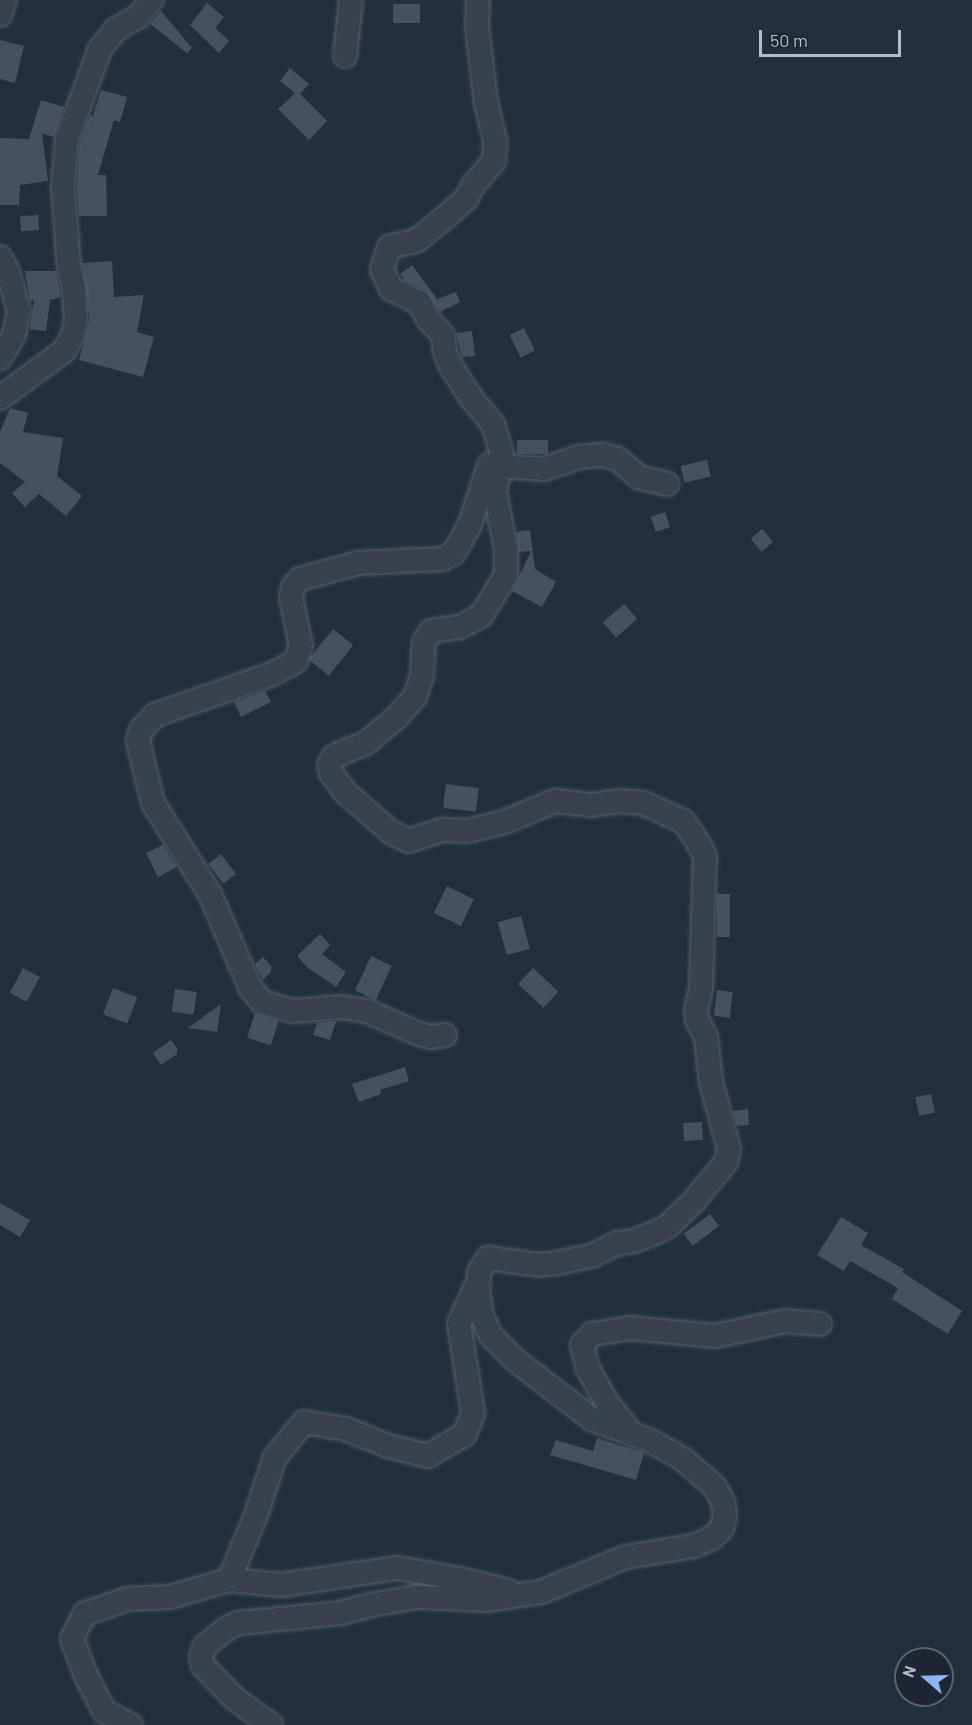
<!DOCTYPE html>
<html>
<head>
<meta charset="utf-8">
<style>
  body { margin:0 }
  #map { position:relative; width:972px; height:1725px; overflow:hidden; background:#242f3d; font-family:Barlow,sans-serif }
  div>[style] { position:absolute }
  .building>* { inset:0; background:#465061; transform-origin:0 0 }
  .roads { filter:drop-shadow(0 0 2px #565f6b) drop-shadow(0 0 2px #565f6b) }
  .street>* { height:22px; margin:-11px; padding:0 11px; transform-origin:11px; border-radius:11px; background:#38414d }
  span { translate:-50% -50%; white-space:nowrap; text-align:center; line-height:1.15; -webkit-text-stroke:4.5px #1d2632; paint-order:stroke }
  .north { position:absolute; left:894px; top:1647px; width:60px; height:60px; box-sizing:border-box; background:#1d2632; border:2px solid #59626e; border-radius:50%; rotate:290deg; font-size:16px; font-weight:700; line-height:24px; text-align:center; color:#b4bcc8 }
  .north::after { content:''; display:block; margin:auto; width:21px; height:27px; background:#8cb3f5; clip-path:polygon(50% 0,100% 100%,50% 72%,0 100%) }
  .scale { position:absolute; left:759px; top:30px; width:142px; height:27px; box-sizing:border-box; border:3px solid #b4bcc8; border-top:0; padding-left:8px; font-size:18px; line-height:21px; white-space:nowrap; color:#b4bcc8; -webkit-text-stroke:4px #1d2632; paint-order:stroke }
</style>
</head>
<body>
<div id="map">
  <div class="building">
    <i style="clip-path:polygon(207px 3px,224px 17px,215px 28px,229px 41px,219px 53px,190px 25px)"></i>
    <i style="left:393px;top:4px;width:27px;height:19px"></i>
    <i style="clip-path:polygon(161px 11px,192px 48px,187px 53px,150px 24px)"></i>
    <i style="clip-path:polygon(0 40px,24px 46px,15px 83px,0 79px)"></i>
    <i style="clip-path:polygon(290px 68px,309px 84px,300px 94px,327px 121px,309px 140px,278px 109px,295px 93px,280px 81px)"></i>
    <i style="clip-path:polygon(101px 90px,127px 97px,120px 122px,114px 120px,98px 175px,106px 175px,107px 216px,79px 216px,77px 187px,80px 142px,90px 115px,93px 116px)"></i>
    <i style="clip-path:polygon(41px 100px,64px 107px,54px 137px,42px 133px,48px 181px,20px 185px,19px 205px,0 205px,0 138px,29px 139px)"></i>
    <i style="left:38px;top:215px;width:15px;height:18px;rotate:86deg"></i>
    <i style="clip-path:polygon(112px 261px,114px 297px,144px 295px,137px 332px,154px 337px,143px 377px,79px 360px,90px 319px,82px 263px)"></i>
    <i style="clip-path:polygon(412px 265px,437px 299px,456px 292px,460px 302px,440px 312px,426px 291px,405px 281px,400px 274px)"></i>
    <i style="clip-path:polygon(25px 271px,56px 271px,61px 297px,50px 300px,46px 331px,30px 329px,34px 300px,30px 301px)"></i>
    <i style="left:524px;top:328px;width:25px;height:16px;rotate:64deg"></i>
    <i style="clip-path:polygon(472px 331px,475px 356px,462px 357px,456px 333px)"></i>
    <i style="clip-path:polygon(10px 408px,28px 413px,23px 432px,63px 438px,57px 476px,82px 496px,66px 516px,39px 494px,25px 507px,12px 493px,25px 482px,0 463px,0 432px)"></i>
    <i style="left:517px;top:440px;width:31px;height:14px"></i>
    <i style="left:707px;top:460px;width:17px;height:27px;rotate:77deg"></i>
    <i style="left:665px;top:512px;width:16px;height:15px;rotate:72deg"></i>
    <i style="left:762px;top:529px;width:17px;height:15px;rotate:50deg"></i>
    <i style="clip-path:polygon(530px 530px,535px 569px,556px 582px,542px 607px,512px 591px,531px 551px,519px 552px,516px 532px)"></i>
    <i style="left:624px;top:604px;width:20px;height:28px;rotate:49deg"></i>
    <i style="left:333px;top:629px;width:26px;height:39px;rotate:39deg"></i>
    <i style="clip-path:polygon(265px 691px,271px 702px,241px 717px,234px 702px)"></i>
    <i style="left:446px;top:784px;width:33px;height:24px;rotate:7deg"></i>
    <i style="clip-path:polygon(163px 845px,177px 867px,158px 877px,146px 853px)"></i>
    <i style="left:221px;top:854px;width:25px;height:16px;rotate:53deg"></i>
    <i style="left:447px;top:886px;width:30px;height:30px;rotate:26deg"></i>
    <i style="left:717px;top:894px;width:13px;height:43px"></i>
    <i style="left:521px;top:916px;width:34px;height:24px;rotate:75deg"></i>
    <i style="clip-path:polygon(320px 934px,330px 945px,322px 954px,346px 972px,336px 987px,307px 967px,297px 956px)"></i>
    <i style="left:371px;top:956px;width:23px;height:38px;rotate:25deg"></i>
    <i style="clip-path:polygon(263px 957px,271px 966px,271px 972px,263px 980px,255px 964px)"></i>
    <i style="left:23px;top:968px;width:19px;height:28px;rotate:28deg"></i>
    <i style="left:533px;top:968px;width:35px;height:22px;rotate:43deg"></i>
    <i style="left:113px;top:988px;width:26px;height:28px;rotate:21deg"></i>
    <i style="left:175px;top:989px;width:22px;height:23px;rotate:8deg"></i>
    <i style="left:717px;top:990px;width:16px;height:26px;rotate:7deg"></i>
    <i style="clip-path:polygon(221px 1004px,217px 1032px,188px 1028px)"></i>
    <i style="left:255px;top:1013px;width:25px;height:26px;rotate:18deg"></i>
    <i style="clip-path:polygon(336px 1021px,330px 1040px,313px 1035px,317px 1023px)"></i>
    <i style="clip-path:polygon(171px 1040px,177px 1048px,177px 1054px,161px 1065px,153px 1053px)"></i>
    <i style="clip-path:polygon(405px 1067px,409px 1081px,380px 1090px,381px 1094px,359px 1102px,352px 1084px)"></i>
    <i style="left:931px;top:1094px;width:19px;height:16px;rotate:78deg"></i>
    <i style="clip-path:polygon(748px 1109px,749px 1125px,737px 1126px,733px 1111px)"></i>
    <i style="left:702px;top:1122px;width:18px;height:19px;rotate:87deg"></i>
    <i style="clip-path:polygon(0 1203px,30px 1220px,20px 1237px,0 1225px)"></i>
    <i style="left:710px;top:1214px;width:15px;height:33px;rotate:53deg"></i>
    <i style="clip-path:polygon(841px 1217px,868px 1233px,861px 1245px,904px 1269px,902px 1272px,962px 1311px,948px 1334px,892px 1299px,898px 1288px,850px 1261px,844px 1271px,817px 1255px)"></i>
    <i style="clip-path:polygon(597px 1438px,644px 1453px,636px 1480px,550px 1455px,556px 1440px,593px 1451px)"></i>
  </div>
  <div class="roads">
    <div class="street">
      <i style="left:0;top:15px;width:16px;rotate:-72deg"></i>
      <i style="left:345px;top:56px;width:56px;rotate:-83.9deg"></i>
      <i style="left:0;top:257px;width:17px;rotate:62deg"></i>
      <i style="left:8px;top:272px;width:41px;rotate:74.2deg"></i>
      <i style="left:19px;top:311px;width:25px;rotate:102deg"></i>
      <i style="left:14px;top:335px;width:27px;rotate:121deg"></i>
      <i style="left:0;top:398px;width:79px;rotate:-36.3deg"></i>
      <i style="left:64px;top:351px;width:18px;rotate:-61deg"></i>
      <i style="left:73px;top:335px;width:15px;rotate:-79deg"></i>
      <i style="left:76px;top:320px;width:32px;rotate:-94deg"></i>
      <i style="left:74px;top:288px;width:22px;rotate:-103deg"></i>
      <i style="left:69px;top:267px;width:80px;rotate:-94.3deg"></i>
      <i style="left:63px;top:187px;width:48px;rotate:-85.2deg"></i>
      <i style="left:67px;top:139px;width:96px;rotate:-69.9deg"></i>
      <i style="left:100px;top:49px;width:26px;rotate:-51deg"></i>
      <i style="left:116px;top:29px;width:25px;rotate:-29deg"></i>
      <i style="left:138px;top:17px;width:22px;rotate:-51deg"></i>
      <i style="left:501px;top:464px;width:9px;rotate:18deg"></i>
      <i style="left:510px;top:467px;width:34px;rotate:3deg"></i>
      <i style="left:544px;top:469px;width:36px;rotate:-19deg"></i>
      <i style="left:578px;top:457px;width:25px;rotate:-5deg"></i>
      <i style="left:603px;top:455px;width:16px;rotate:15deg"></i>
      <i style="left:618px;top:459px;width:28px;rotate:41deg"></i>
      <i style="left:639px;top:477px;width:29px;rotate:14deg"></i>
      <i style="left:445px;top:1035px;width:14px;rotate:172deg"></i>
      <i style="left:431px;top:1037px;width:12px;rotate:-166deg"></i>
      <i style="left:419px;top:1034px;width:57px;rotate:-156.1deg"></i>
      <i style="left:367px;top:1011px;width:25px;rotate:-171deg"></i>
      <i style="left:342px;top:1007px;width:49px;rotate:175.3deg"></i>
      <i style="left:293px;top:1011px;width:32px;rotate:-164deg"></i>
      <i style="left:262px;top:1002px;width:19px;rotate:-129deg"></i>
      <i style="left:250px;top:987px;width:101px;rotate:-113.3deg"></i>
      <i style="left:210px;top:894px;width:107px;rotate:-122.1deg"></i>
      <i style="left:153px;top:803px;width:64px;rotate:-103.6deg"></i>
      <i style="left:138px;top:741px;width:11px;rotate:-75deg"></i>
      <i style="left:141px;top:730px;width:21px;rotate:-47deg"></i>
      <i style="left:155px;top:715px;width:124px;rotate:-19.3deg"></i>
      <i style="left:272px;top:674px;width:27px;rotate:-28deg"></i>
      <i style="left:296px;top:661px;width:16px;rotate:-72deg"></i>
      <i style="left:301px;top:646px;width:50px;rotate:-101.5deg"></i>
      <i style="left:291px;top:597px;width:10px;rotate:-79deg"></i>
      <i style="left:293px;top:587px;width:11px;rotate:-49deg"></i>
      <i style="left:300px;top:579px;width:60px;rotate:-15.4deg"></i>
      <i style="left:358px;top:563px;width:84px;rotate:-2.7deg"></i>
      <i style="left:442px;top:559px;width:13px;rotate:-27deg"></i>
      <i style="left:454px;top:553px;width:33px;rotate:-61deg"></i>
      <i style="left:470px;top:524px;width:62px;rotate:-72.1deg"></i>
      <i style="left:631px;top:1433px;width:37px;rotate:-128deg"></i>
      <i style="left:608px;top:1404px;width:40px;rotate:-119.7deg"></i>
      <i style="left:588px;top:1369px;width:25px;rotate:-104deg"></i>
      <i style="left:582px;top:1345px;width:15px;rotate:-48deg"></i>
      <i style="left:592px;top:1334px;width:38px;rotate:-9deg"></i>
      <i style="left:630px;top:1328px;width:85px;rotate:5.4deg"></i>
      <i style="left:715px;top:1336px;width:72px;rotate:-12.1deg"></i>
      <i style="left:785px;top:1321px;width:35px;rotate:5deg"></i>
      <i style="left:229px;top:1580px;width:52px;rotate:5.5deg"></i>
      <i style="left:281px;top:1585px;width:118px;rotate:-8.3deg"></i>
      <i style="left:398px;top:1568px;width:63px;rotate:10.1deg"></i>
      <i style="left:460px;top:1579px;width:50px;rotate:13.8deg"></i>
      <i style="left:131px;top:1725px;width:30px;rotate:-153deg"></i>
      <i style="left:104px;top:1711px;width:37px;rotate:-117deg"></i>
      <i style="left:87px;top:1678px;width:42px;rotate:-111deg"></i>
      <i style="left:72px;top:1639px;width:28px;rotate:-64deg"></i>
      <i style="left:84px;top:1614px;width:46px;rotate:-19.2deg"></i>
      <i style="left:127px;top:1599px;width:43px;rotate:-2.7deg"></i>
      <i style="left:170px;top:1597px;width:61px;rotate:-16.1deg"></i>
      <i style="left:229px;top:1580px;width:70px;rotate:-67.4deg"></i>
      <i style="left:256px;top:1515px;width:61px;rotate:-71.9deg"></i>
      <i style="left:275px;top:1457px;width:45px;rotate:-50.4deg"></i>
      <i style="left:304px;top:1422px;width:43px;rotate:9.5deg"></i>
      <i style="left:346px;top:1429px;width:45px;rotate:22deg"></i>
      <i style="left:388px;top:1446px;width:41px;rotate:14deg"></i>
      <i style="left:428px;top:1456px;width:43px;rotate:-30.7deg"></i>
      <i style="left:465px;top:1434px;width:22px;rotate:-69deg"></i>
      <i style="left:473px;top:1413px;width:90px;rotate:-98.9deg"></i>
      <i style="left:459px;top:1324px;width:44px;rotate:-65.8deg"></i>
      <i style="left:271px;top:1725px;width:46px;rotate:-143.9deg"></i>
      <i style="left:234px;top:1698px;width:45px;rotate:-134.1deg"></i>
      <i style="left:203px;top:1666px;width:9px;rotate:-103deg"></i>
      <i style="left:201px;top:1657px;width:12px;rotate:-70deg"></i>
      <i style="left:205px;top:1646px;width:27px;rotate:-39deg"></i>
      <i style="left:226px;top:1629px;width:13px;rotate:-27deg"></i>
      <i style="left:238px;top:1623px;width:103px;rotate:-5.5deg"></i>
      <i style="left:341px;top:1613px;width:30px;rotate:-15deg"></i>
      <i style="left:370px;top:1605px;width:49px;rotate:-9.5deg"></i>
      <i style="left:418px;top:1597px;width:69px;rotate:2.5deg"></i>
      <i style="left:487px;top:1600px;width:55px;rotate:-8.4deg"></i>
      <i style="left:541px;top:1592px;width:92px;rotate:-22.4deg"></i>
      <i style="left:626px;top:1557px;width:69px;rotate:-9.2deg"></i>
      <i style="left:694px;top:1546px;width:20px;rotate:-24deg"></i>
      <i style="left:712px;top:1538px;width:14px;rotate:-45deg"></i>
      <i style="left:722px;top:1528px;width:13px;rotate:-77deg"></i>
      <i style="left:725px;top:1515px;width:13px;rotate:-99deg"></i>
      <i style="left:723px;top:1502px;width:17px;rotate:-118deg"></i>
      <i style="left:715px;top:1487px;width:43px;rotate:-138.8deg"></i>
      <i style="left:683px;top:1459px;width:38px;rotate:-151deg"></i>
      <i style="left:650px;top:1441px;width:62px;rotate:-159.2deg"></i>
      <i style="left:592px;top:1419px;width:97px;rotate:-142.5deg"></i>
      <i style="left:515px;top:1360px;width:34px;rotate:-135deg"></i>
      <i style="left:491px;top:1336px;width:22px;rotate:-114deg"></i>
      <i style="left:482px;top:1316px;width:24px;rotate:-99deg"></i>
      <i style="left:478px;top:1292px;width:20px;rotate:-87deg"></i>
      <i style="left:479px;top:1272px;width:17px;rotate:-57deg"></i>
      <i style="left:488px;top:1258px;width:51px;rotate:7.8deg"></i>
      <i style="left:539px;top:1265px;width:18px;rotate:-6deg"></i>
      <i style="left:557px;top:1263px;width:35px;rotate:-12deg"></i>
      <i style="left:591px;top:1256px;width:30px;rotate:-26deg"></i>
      <i style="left:618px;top:1243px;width:16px;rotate:-7deg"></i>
      <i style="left:634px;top:1241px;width:27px;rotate:-22deg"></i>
      <i style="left:659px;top:1231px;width:10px;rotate:-29deg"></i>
      <i style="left:668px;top:1226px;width:36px;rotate:-44deg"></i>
      <i style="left:694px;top:1201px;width:50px;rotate:-50.6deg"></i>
      <i style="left:726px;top:1162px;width:13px;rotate:-77deg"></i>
      <i style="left:729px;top:1149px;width:69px;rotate:-105deg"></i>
      <i style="left:711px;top:1082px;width:45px;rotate:-96.3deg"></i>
      <i style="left:706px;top:1037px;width:19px;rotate:-118deg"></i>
      <i style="left:697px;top:1020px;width:10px;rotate:-96deg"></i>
      <i style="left:696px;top:1010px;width:23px;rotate:-77deg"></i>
      <i style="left:701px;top:988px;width:132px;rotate:-88.3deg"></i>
      <i style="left:705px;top:856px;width:13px;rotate:-117deg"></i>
      <i style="left:699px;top:844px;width:27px;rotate:-124deg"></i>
      <i style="left:684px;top:822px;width:45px;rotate:-155.1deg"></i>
      <i style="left:643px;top:803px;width:23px;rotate:-175deg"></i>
      <i style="left:620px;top:801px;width:30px;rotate:172deg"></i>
      <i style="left:590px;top:805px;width:35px;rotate:-173deg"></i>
      <i style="left:555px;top:801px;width:55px;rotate:157.6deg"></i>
      <i style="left:504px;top:822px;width:37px;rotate:166deg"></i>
      <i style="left:468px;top:831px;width:26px;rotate:-178deg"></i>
      <i style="left:442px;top:830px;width:35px;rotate:162deg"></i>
      <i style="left:409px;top:841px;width:19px;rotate:-155deg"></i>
      <i style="left:392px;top:833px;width:62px;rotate:-138.9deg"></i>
      <i style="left:345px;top:792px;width:24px;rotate:-126deg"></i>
      <i style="left:331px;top:773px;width:8px;rotate:-104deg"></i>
      <i style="left:329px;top:765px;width:10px;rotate:-61deg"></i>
      <i style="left:334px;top:756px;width:35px;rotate:-22deg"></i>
      <i style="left:366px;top:743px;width:39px;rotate:-40deg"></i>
      <i style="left:396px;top:718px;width:28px;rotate:-48deg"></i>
      <i style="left:415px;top:697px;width:23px;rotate:-72deg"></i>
      <i style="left:422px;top:675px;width:33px;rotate:-87deg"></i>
      <i style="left:424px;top:642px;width:13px;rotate:-58deg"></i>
      <i style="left:431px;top:631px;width:29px;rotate:-8deg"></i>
      <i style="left:460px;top:627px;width:24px;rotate:-28deg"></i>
      <i style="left:481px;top:616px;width:48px;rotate:-58.6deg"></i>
      <i style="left:506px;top:575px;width:25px;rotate:-90deg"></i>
      <i style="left:506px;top:550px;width:59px;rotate:-100.7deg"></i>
      <i style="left:495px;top:492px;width:39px;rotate:-80deg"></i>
      <i style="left:502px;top:454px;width:31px;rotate:-107deg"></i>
      <i style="left:493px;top:424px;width:33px;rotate:-130deg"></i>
      <i style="left:472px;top:399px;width:37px;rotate:-123deg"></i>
      <i style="left:452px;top:368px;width:17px;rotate:-114deg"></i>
      <i style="left:445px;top:352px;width:17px;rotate:-97deg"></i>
      <i style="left:443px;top:335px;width:22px;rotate:-133deg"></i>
      <i style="left:428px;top:319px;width:18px;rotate:-117deg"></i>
      <i style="left:420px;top:303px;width:32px;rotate:-154deg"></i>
      <i style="left:391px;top:289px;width:21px;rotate:-115deg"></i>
      <i style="left:382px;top:270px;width:24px;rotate:-73deg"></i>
      <i style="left:389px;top:247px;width:28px;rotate:-13deg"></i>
      <i style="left:416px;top:241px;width:41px;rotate:-39.1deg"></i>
      <i style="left:448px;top:215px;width:24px;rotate:-42deg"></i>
      <i style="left:466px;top:199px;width:17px;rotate:-62deg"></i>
      <i style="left:474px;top:184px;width:30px;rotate:-49deg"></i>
      <i style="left:494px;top:161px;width:20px;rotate:-87deg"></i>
      <i style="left:495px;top:141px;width:39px;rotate:-103deg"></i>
      <i style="left:486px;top:103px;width:78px;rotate:-96.7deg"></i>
      <i style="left:477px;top:26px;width:26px;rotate:-88deg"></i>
    </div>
  </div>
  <div class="north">N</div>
  <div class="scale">50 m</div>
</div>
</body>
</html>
